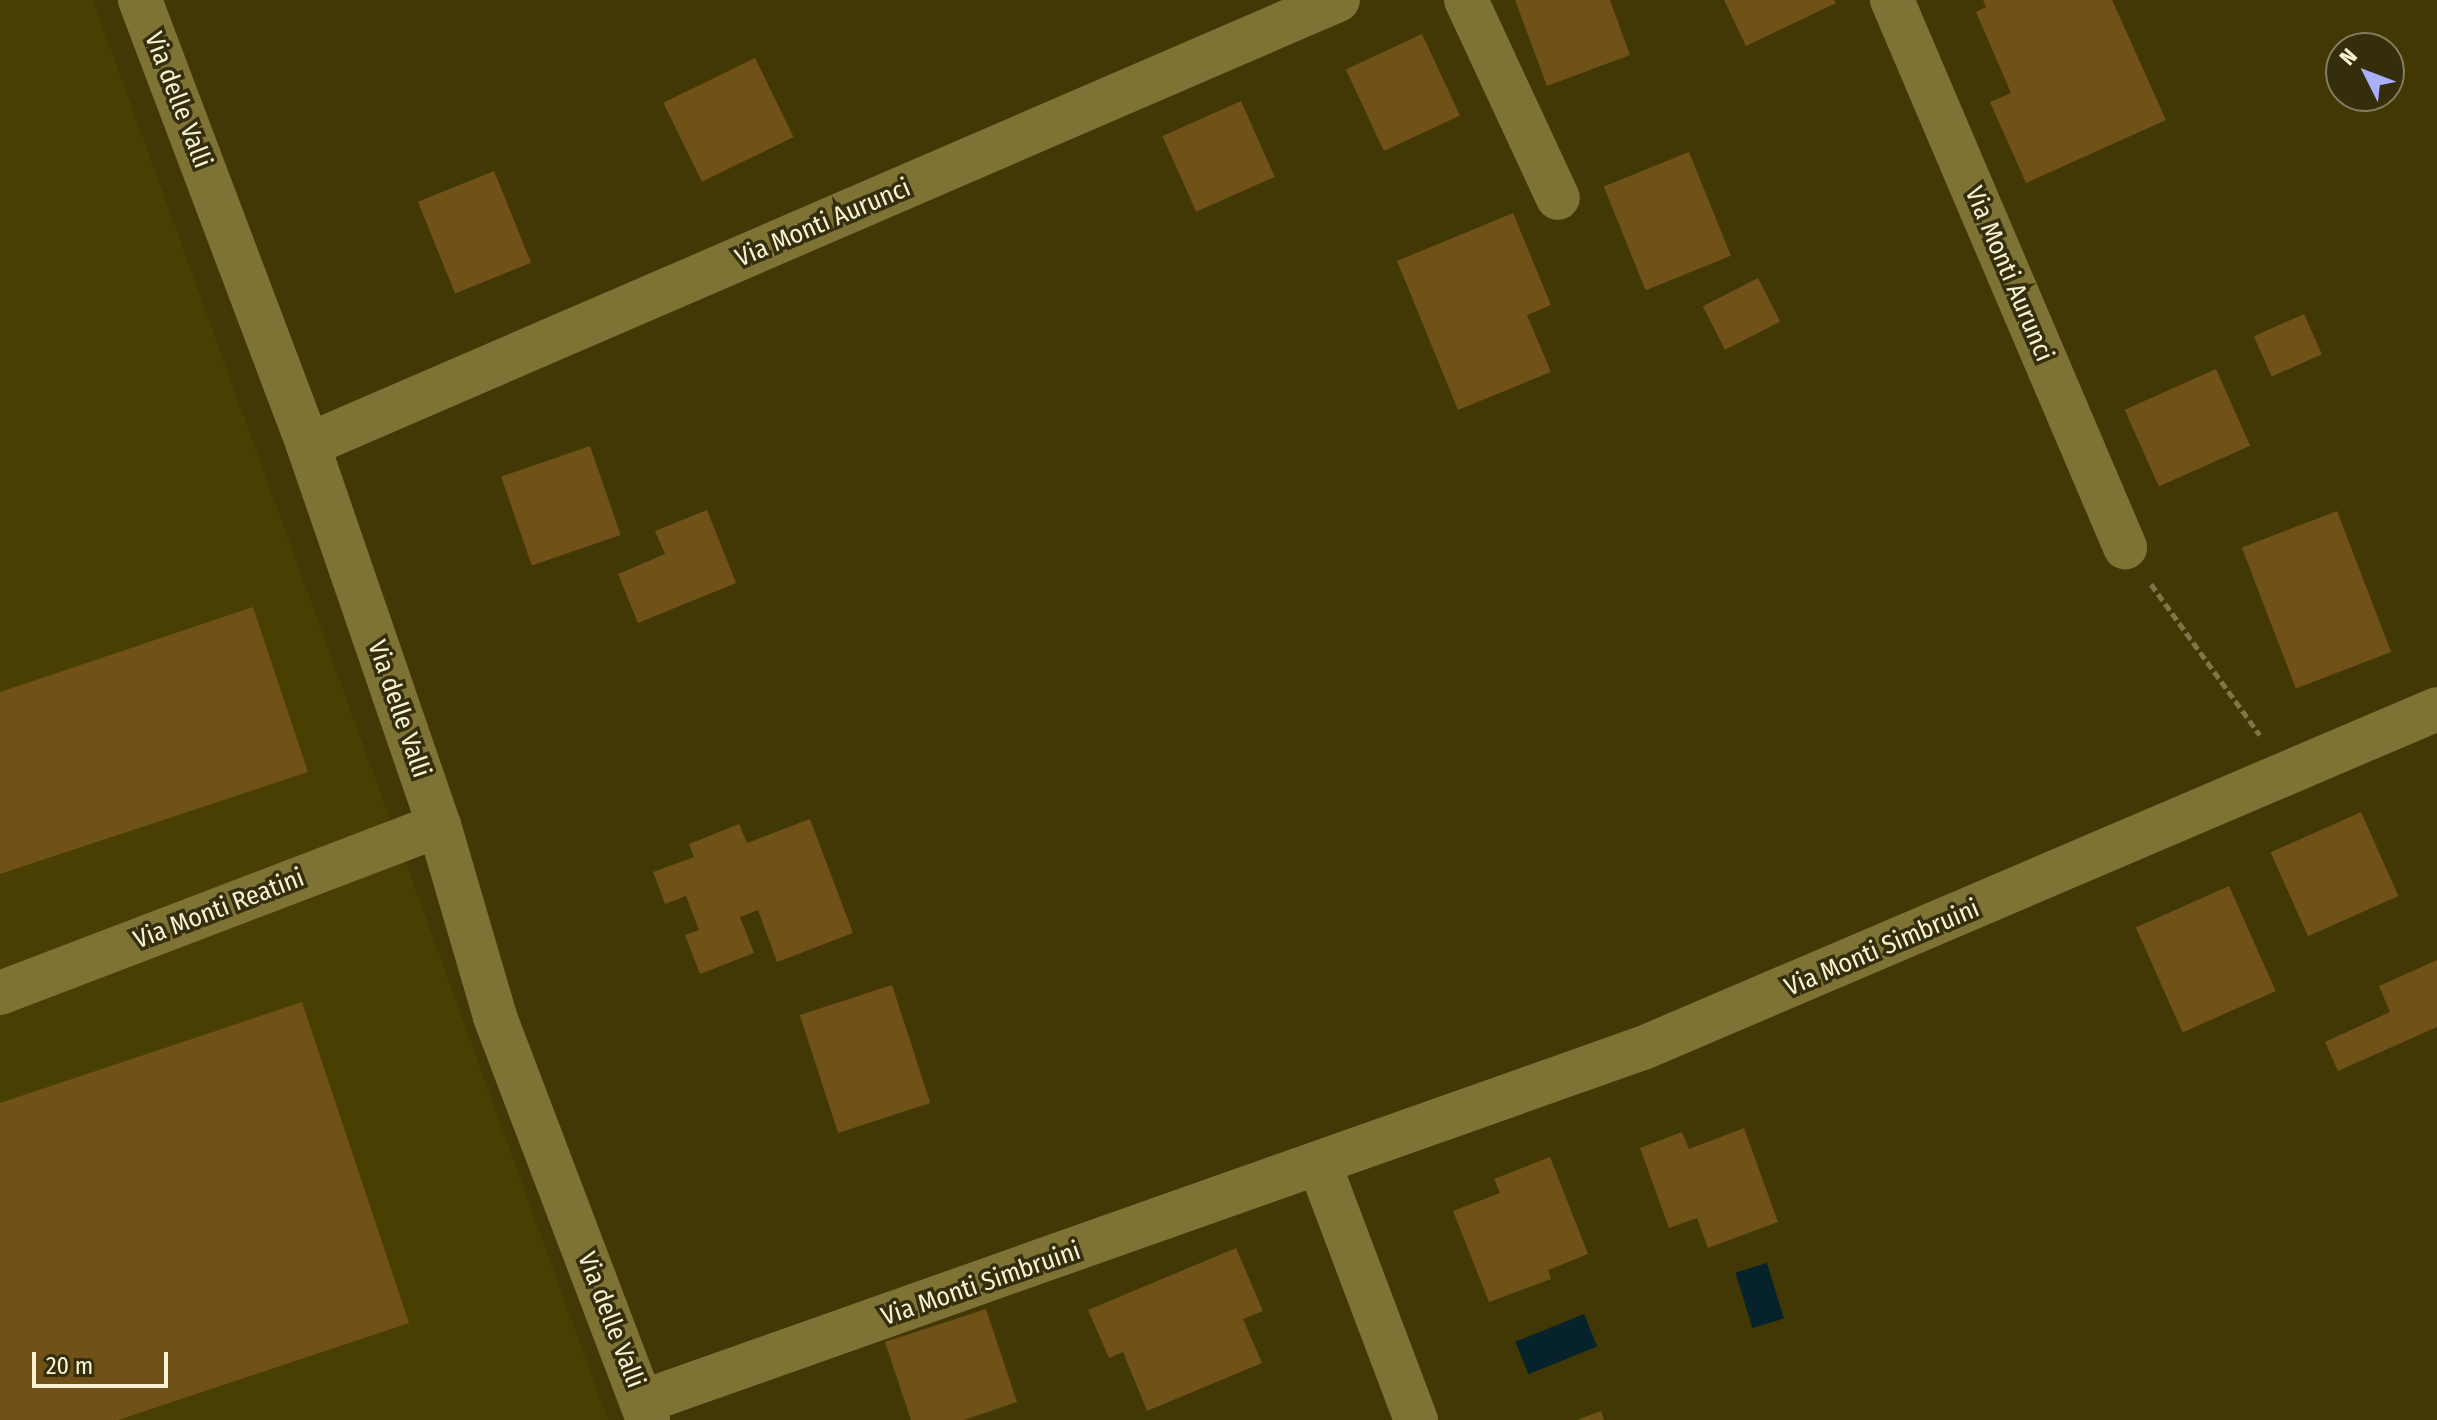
<!DOCTYPE html>
<html>
<head>
<meta charset="utf-8">
<style>
  body { margin:0 }
  #map { position:relative; width:2437px; height:1420px; overflow:hidden; background:#413806; font-family:"Fira Sans Condensed",sans-serif }
  div>[style] { position:absolute }
  .built>* { inset:0; background:#493f02 }
  .water>* { inset:0; background:#06232b; transform-origin:0 0 }
  .building>* { inset:0; background:#705117; transform-origin:0 0 }
  .path>* { height:5px; margin-top:-2.5px; transform-origin:0; background:repeating-linear-gradient(90deg,#7e764a 0 8px,transparent 0 12px) }
  .street>* { height:44px; margin:-22px; padding:0 22px; transform-origin:22px; border-radius:22px; background:#7e7335 }
  span { translate:-50% -50%; white-space:nowrap; text-align:center; line-height:1.15; -webkit-text-stroke:7px #342e0d; paint-order:stroke }
  .street-label { font-size:26px; color:#f9f3d4 }
  .north { position:absolute; left:2325px; top:32px; width:80px; height:80px; box-sizing:border-box; background:#342e0d; border:2px solid #837d5d; border-radius:50%; rotate:312deg; font-size:22px; font-weight:700; line-height:32px; text-align:center; color:#f9f3d4 }
  .north::after { content:''; display:block; margin:auto; width:28px; height:36px; background:#a9b0fc; clip-path:polygon(50% 0,100% 100%,50% 72%,0 100%) }
  .scale { position:absolute; left:32px; top:1352px; width:136px; height:36px; box-sizing:border-box; border:4px solid #f9f3d4; border-top:0; padding-left:10px; font-size:24px; line-height:28px; white-space:nowrap; color:#f9f3d4; -webkit-text-stroke:6px #342e0d; paint-order:stroke }
</style>
</head>
<body>
<div id="map">
  <div class="built">
    <i style="clip-path:polygon(0 0,93px 0,608px 1420px,0 1420px)"></i>
  </div>
  <div class="water">
    <i style="left:1767px;top:1263px;width:58px;height:33px;rotate:73deg"></i>
    <i style="left:1584px;top:1314px;width:35px;height:74px;rotate:68deg"></i>
  </div>
  <div class="building">
    <i style="clip-path:polygon(1515px 0,1610px 0,1630px 55px,1547px 86px)"></i>
    <i style="clip-path:polygon(1724px 0,1834px 0,1836px 3px,1746px 46px)"></i>
    <i style="clip-path:polygon(1983px 0,2112px 0,2166px 120px,2026px 183px,1990px 102px,2011px 93px,1976px 12px,1986px 7px)"></i>
    <i style="left:1422px;top:34px;width:90px;height:84px;rotate:65deg"></i>
    <i style="left:755px;top:58px;width:88px;height:102px;rotate:64deg"></i>
    <i style="left:1241px;top:101px;width:83px;height:86px;rotate:66deg"></i>
    <i style="left:1689px;top:152px;width:112px;height:92px;rotate:68deg"></i>
    <i style="left:494px;top:171px;width:99px;height:82px;rotate:68deg"></i>
    <i style="clip-path:polygon(1513px 213px,1551px 305px,1527px 315px,1551px 372px,1458px 410px,1397px 261px)"></i>
    <i style="left:1758px;top:278px;width:49px;height:62px;rotate:63deg"></i>
    <i style="left:2304px;top:314px;width:44px;height:55px;rotate:66deg"></i>
    <i style="left:2216px;top:369px;width:84px;height:100px;rotate:66deg"></i>
    <i style="left:590px;top:446px;width:94px;height:94px;rotate:71deg"></i>
    <i style="clip-path:polygon(707px 510px,736px 583px,638px 623px,618px 574px,665px 554px,655px 531px)"></i>
    <i style="left:2337px;top:511px;width:151px;height:102px;rotate:69deg"></i>
    <i style="clip-path:polygon(253px 607px,308px 772px,0 874px,0 692px)"></i>
    <i style="left:2361px;top:812px;width:92px;height:99px;rotate:66deg"></i>
    <i style="clip-path:polygon(810px 819px,853px 933px,777px 962px,758px 910px,740px 917px,754px 953px,700px 974px,685px 935px,699px 930px,686px 896px,665px 904px,653px 872px,694px 857px,689px 844px,739px 824px,747px 843px)"></i>
    <i style="left:2229px;top:886px;width:115px;height:102px;rotate:66deg"></i>
    <i style="clip-path:polygon(2437px 960px,2437px 1027px,2338px 1071px,2325px 1042px,2390px 1012px,2379px 986px)"></i>
    <i style="left:892px;top:985px;width:124px;height:97px;rotate:72deg"></i>
    <i style="clip-path:polygon(302px 1002px,409px 1323px,118px 1420px,0 1420px,0 1103px)"></i>
    <i style="clip-path:polygon(1744px 1128px,1778px 1222px,1708px 1248px,1697px 1218px,1669px 1228px,1640px 1148px,1682px 1132px,1689px 1149px)"></i>
    <i style="clip-path:polygon(1550px 1157px,1588px 1254px,1548px 1270px,1551px 1279px,1489px 1302px,1453px 1211px,1500px 1193px,1494px 1179px)"></i>
    <i style="clip-path:polygon(1236px 1248px,1263px 1311px,1243px 1319px,1262px 1363px,1147px 1411px,1123px 1352px,1109px 1358px,1088px 1310px)"></i>
    <i style="clip-path:polygon(986px 1309px,1017px 1402px,964px 1420px,911px 1420px,885px 1342px)"></i>
    <i style="clip-path:polygon(1601px 1411px,1604px 1420px,1577px 1420px)"></i>
  </div>
  <div class="path">
    <i style="left:2151px;top:584px;width:186px;rotate:54.2deg"></i>
  </div>
  <div class="street">
    <i style="left:140px;top:0;width:476px;rotate:69.3deg"></i>
    <i style="left:308px;top:445px;width:402px;rotate:71deg"></i>
    <i style="left:439px;top:825px;width:200px;rotate:73.7deg"></i>
    <i style="left:495px;top:1017px;width:431px;rotate:69.2deg"></i>
    <i style="left:1466px;top:0;width:218px;rotate:65.1deg"></i>
    <i style="left:1892px;top:0;width:595px;rotate:66.93deg"></i>
    <i style="left:308px;top:445px;width:1122px;rotate:-23.37deg"></i>
    <i style="left:0;top:993px;width:470px;rotate:-20.9deg"></i>
    <i style="left:1320px;top:1166px;width:272px;rotate:69.3deg"></i>
    <i style="left:642px;top:1402px;width:1062px;rotate:-19.48deg"></i>
    <i style="left:1643px;top:1048px;width:863px;rotate:-23.12deg"></i>
  </div>
  <div class="street-label">
    <span style="left:178px;top:100px;rotate:69deg">Via delle Valli</span>
    <span style="left:823px;top:223px;rotate:-23deg">Via Monti Aurunci</span>
    <span style="left:2009px;top:274px;rotate:67deg">Via Monti Aurunci</span>
    <span style="left:399px;top:709px;rotate:71deg">Via delle Valli</span>
    <span style="left:219px;top:909px;rotate:-21deg">Via Monti Reatini</span>
    <span style="left:1882px;top:948px;rotate:-23deg">Via Monti Simbruini</span>
    <span style="left:981px;top:1284px;rotate:-19deg">Via Monti Simbruini</span>
    <span style="left:611px;top:1320px;rotate:69deg">Via delle Valli</span>
  </div>
  <div class="north">N</div>
  <div class="scale">20 m</div>
</div>
</body>
</html>
